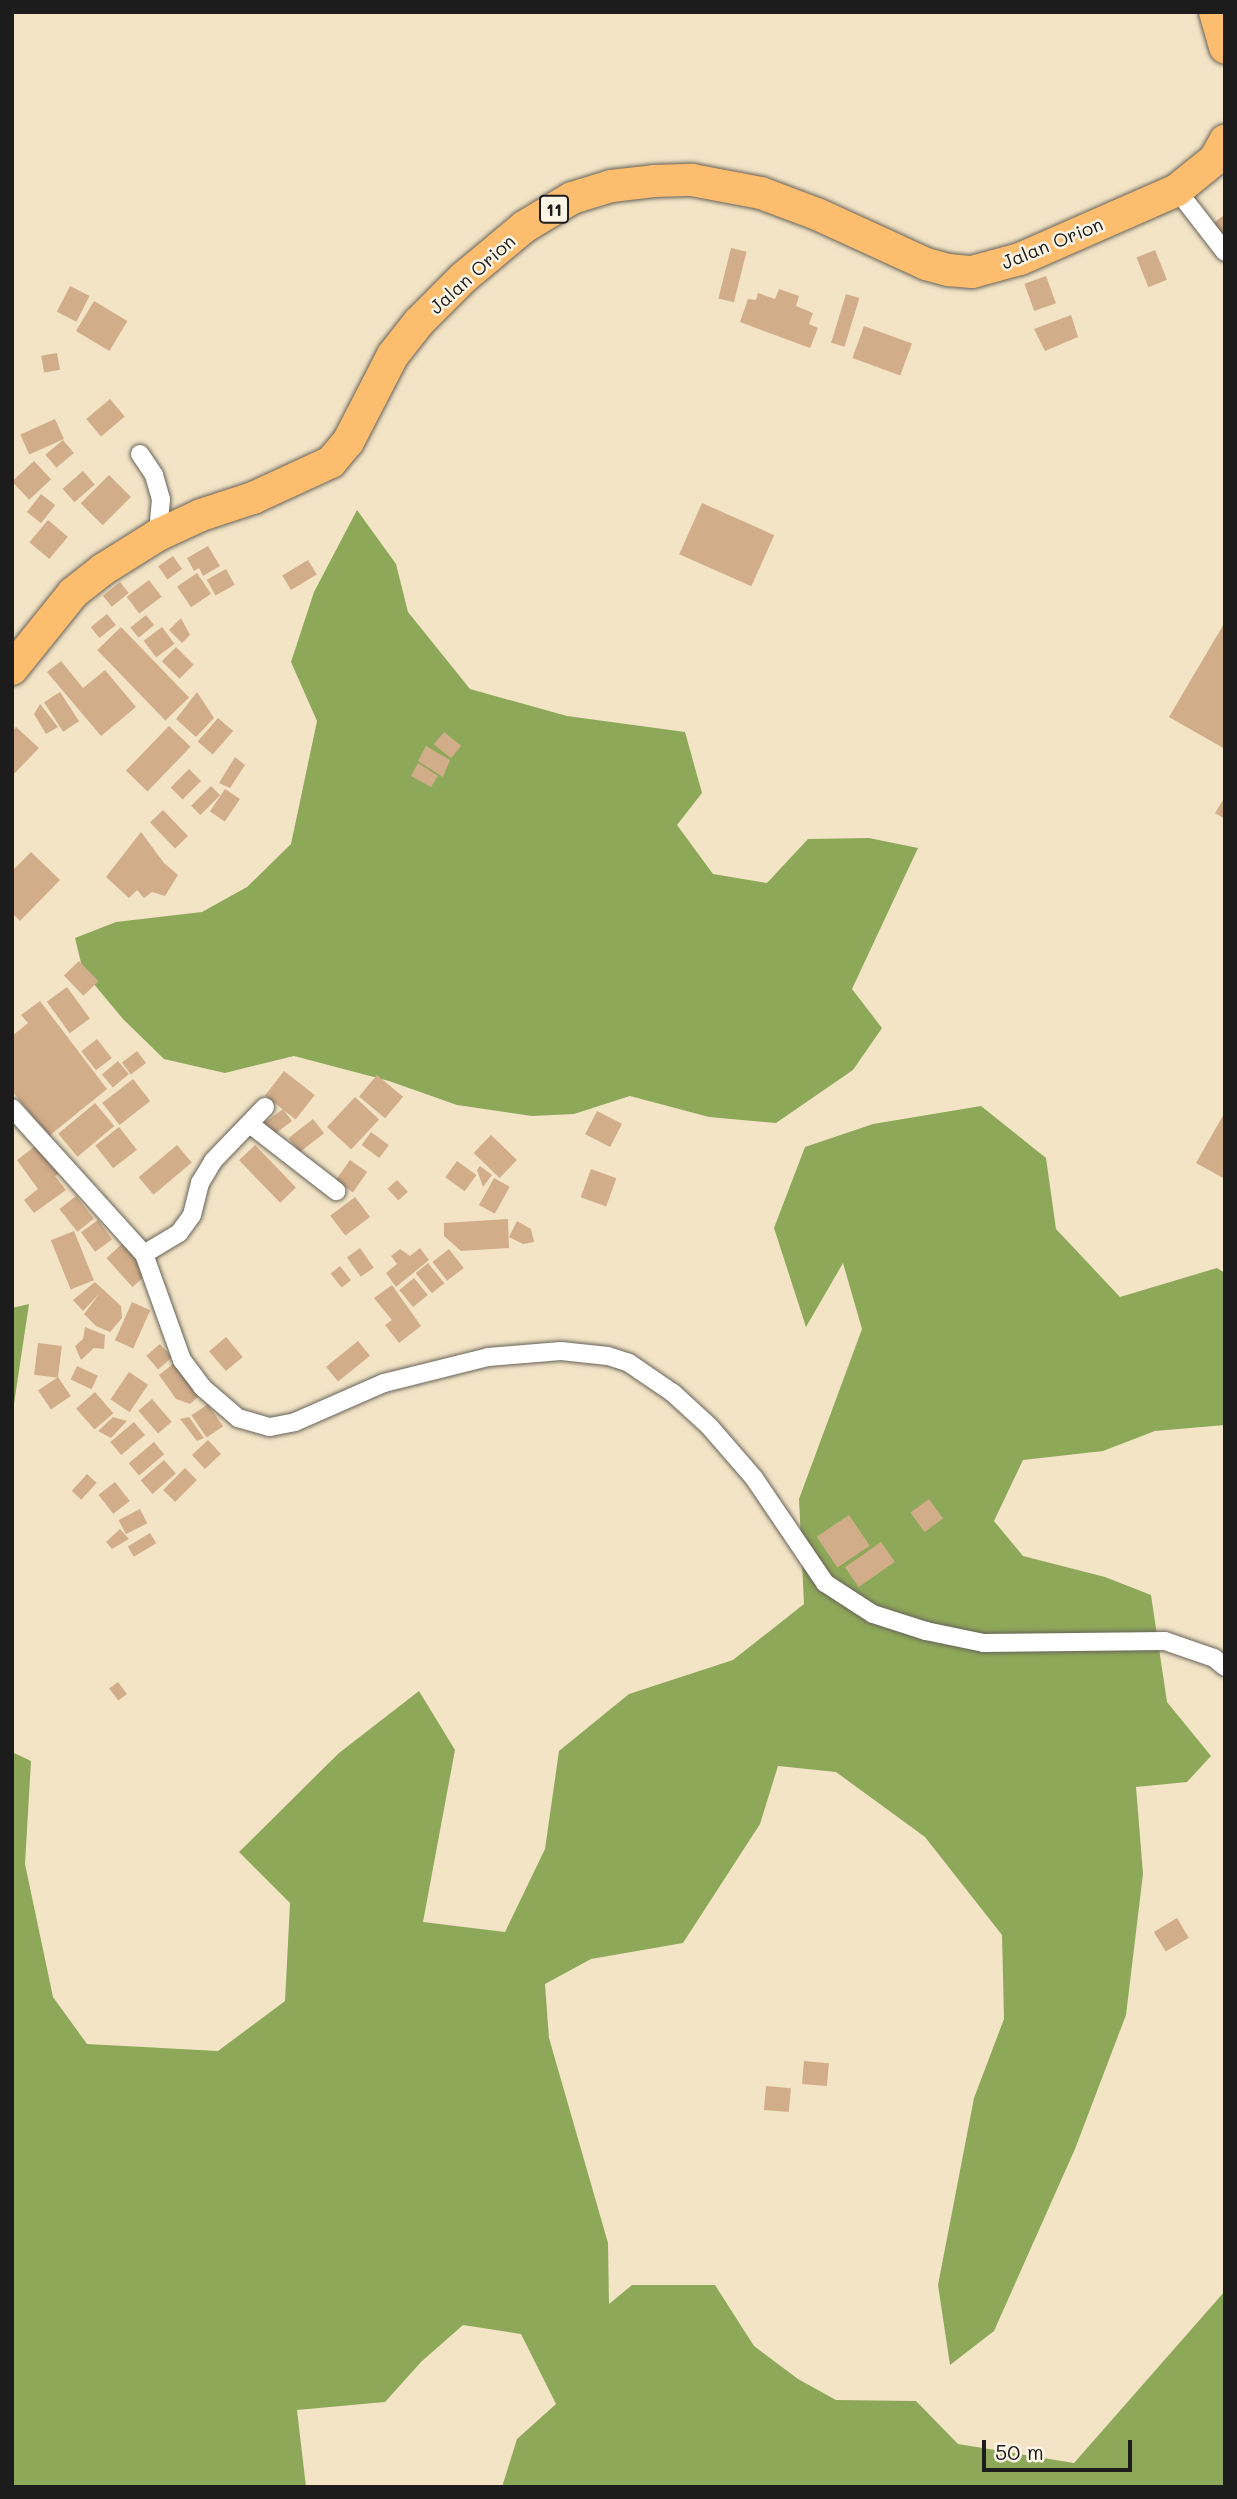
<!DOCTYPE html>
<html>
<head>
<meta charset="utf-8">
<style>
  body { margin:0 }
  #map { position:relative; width:1237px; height:2499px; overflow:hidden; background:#f3e4c6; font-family:Mali,sans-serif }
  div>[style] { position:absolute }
  .forest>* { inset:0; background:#8ea85a }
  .building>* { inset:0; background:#d2ad8a; transform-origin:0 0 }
  .roads { filter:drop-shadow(0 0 2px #676258) drop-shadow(0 0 2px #676258) }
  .street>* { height:18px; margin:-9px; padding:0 9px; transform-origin:9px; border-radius:9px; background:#fff }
  .highway>* { height:32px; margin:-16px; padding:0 16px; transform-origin:16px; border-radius:16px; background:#fcbd6f }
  span { translate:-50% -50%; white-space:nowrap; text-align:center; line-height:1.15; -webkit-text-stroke:5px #fcf5e5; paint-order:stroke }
  .shield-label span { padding:2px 5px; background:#fcf5e5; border:2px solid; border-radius:5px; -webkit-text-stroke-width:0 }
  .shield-label { font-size:18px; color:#1c1c1c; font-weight:700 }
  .street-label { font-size:19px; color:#1c1c1c }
  .frame { position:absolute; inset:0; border:14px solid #1c1c1c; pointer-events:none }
  .scale { position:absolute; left:982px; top:2440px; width:150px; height:32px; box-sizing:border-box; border:4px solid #1c1c1c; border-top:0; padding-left:9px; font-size:21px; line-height:24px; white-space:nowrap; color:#1c1c1c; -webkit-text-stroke:5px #fcf5e5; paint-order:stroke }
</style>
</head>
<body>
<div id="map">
  <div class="forest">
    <i style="clip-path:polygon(357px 510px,396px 564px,408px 612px,470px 689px,567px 716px,685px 732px,702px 793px,677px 825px,713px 874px,767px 883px,808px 839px,869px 838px,918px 848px,852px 989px,882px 1028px,853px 1070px,776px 1123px,709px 1117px,630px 1096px,574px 1114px,532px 1116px,457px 1105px,389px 1081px,294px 1056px,225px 1073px,164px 1059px,123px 1019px,83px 971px,75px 938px,116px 922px,202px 912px,247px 887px,291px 844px,317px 721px,291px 662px,314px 592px)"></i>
    <i style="clip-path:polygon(981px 1106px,1046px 1158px,1056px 1229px,1120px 1297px,1217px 1268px,1225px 1273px,1225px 1425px,1155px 1431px,1103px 1451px,1023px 1460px,994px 1521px,1023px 1556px,1105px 1577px,1151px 1595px,1167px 1702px,1211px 1756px,1187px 1782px,1136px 1787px,1143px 1874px,1126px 2015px,1075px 2149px,994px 2331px,950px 2365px,938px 2285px,974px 2098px,1004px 2019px,1002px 1935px,925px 1837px,836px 1772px,778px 1766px,760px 1824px,683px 1943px,591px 1959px,545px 1984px,549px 2038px,608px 2243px,609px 2304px,632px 2285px,715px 2285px,754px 2346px,798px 2379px,836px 2400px,916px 2401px,958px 2444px,1074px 2463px,1225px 2291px,1225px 2487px,502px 2487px,517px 2439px,556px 2404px,521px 2334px,463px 2325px,421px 2362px,385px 2402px,297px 2410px,306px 2487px,12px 2487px,12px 1752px,31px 1761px,25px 1864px,53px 1997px,87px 2044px,218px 2051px,285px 2001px,290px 1903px,239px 1852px,339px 1753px,419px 1691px,455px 1750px,423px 1922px,505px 1932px,545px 1849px,559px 1751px,629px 1694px,733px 1660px,804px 1604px,799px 1499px,862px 1329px,843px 1263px,806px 1327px,774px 1228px,805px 1147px,873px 1124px)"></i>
    <i style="clip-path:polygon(29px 1304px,12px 1417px,12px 1308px)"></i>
  </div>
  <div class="building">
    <i style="clip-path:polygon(1225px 214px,1225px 238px,1209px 227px)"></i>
    <i style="left:731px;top:248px;width:16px;height:52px;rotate:14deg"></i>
    <i style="left:1155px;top:250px;width:32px;height:20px;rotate:68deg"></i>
    <i style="left:1046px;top:276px;width:29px;height:23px;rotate:70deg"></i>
    <i style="left:70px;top:286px;width:22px;height:29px;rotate:27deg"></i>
    <i style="clip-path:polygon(779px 289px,799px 296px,796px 306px,813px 313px,809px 324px,818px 328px,810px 348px,740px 322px,748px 299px,756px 300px,758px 293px,775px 299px)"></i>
    <i style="left:846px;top:294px;width:14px;height:51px;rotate:17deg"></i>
    <i style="left:94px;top:301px;width:39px;height:35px;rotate:31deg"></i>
    <i style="clip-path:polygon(1071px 315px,1078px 337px,1045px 351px,1034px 329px)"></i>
    <i style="left:864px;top:326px;width:51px;height:34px;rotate:20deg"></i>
    <i style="left:57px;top:353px;width:17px;height:16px;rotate:80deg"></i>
    <i style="left:110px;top:399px;width:23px;height:31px;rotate:50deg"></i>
    <i style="left:55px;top:419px;width:22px;height:38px;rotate:66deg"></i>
    <i style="left:63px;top:440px;width:17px;height:23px;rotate:50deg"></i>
    <i style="left:34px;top:461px;width:25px;height:30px;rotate:47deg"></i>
    <i style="left:83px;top:471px;width:18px;height:27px;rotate:49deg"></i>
    <i style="left:109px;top:475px;width:31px;height:40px;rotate:45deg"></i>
    <i style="left:41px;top:494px;width:18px;height:23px;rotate:38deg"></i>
    <i style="left:702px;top:503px;width:79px;height:56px;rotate:24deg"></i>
    <i style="left:48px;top:520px;width:26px;height:29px;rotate:40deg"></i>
    <i style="clip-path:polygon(208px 546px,220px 566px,203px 576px,199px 568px,194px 571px,187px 558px)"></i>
    <i style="left:173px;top:556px;width:16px;height:18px;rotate:55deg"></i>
    <i style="left:308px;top:560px;width:17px;height:30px;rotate:59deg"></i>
    <i style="left:226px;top:569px;width:18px;height:22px;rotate:61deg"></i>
    <i style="left:197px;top:573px;width:25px;height:24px;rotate:56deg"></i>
    <i style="left:149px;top:580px;width:21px;height:28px;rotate:53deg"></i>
    <i style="left:120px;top:582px;width:14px;height:22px;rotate:51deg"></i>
    <i style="left:107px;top:614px;width:14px;height:21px;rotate:51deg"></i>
    <i style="left:146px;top:615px;width:13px;height:20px;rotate:51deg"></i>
    <i style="clip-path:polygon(181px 618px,190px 635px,182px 643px,169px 630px)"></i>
    <i style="clip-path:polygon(1225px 622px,1225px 749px,1169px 717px)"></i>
    <i style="left:121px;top:627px;width:98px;height:33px;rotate:46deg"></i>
    <i style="left:162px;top:627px;width:21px;height:23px;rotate:53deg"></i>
    <i style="left:176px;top:647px;width:25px;height:20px;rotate:45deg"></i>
    <i style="clip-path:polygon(61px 661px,83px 688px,105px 670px,136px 707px,101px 736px,47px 672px)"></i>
    <i style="left:60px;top:692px;width:35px;height:19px;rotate:57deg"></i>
    <i style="clip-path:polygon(197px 692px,214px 718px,196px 737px,176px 719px)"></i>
    <i style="clip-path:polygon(40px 704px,58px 727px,46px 734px,34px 714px)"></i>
    <i style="left:218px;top:718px;width:20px;height:31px;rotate:41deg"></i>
    <i style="left:169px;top:726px;width:30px;height:62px;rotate:44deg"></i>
    <i style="clip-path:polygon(16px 727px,39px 748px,12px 776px,12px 732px)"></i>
    <i style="left:444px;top:732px;width:22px;height:16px;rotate:39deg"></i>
    <i style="clip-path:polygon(426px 746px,450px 760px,443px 777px,418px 761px)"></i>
    <i style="clip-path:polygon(235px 757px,245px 765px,230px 788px,219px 783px)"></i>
    <i style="clip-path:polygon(418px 763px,438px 776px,431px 787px,411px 776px)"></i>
    <i style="left:189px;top:769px;width:17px;height:26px;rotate:45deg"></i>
    <i style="left:211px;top:786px;width:13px;height:28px;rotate:45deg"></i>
    <i style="left:225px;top:789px;width:18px;height:27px;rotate:34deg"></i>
    <i style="clip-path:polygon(1225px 797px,1225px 819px,1215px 813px)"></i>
    <i style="left:163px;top:810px;width:36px;height:18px;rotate:46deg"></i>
    <i style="clip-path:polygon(141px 832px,164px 863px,178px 875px,165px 896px,152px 892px,144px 898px,137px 890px,129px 898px,106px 877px)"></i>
    <i style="clip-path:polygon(31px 852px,60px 880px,20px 921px,12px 913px,12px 871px)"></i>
    <i style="left:79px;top:961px;width:28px;height:21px;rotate:46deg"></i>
    <i style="left:67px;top:987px;width:39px;height:25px;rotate:54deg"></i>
    <i style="clip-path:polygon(40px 1001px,107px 1089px,49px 1136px,12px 1091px,12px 1036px,28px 1023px,21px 1015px)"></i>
    <i style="left:97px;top:1039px;width:24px;height:20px;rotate:52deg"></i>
    <i style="left:137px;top:1051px;width:15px;height:19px;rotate:53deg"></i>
    <i style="left:118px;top:1061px;width:17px;height:21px;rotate:50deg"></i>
    <i style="left:284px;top:1071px;width:39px;height:31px;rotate:38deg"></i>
    <i style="left:377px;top:1075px;width:34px;height:28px;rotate:40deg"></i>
    <i style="left:133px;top:1079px;width:28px;height:39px;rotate:52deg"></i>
    <i style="left:355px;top:1097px;width:33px;height:41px;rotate:43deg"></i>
    <i style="left:95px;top:1103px;width:30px;height:48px;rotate:50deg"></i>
    <i style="left:283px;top:1109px;width:15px;height:23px;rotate:53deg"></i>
    <i style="left:597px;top:1111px;width:28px;height:26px;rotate:27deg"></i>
    <i style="clip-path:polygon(1225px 1112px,1225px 1179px,1196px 1163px)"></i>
    <i style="left:313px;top:1119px;width:18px;height:31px;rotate:52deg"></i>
    <i style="left:119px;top:1127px;width:29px;height:30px;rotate:52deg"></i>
    <i style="left:371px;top:1132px;width:22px;height:16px;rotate:36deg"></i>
    <i style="left:491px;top:1135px;width:36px;height:25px;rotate:44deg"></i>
    <i style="clip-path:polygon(38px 1144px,59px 1173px,55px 1176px,66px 1190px,34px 1213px,24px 1200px,38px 1189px,17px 1160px)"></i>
    <i style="left:177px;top:1145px;width:23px;height:50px;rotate:50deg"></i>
    <i style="left:255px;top:1145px;width:59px;height:22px;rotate:46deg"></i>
    <i style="left:350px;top:1160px;width:21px;height:25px;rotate:35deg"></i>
    <i style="left:457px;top:1161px;width:24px;height:20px;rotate:36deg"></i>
    <i style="clip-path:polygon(480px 1166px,492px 1175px,483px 1187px,477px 1170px)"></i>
    <i style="left:591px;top:1169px;width:27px;height:30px;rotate:20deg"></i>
    <i style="left:494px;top:1178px;width:18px;height:31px;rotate:29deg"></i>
    <i style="left:397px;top:1180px;width:16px;height:13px;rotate:47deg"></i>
    <i style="left:76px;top:1196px;width:29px;height:21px;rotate:52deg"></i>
    <i style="left:355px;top:1197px;width:25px;height:31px;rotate:53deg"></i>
    <i style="clip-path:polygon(508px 1219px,509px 1248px,461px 1251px,444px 1236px,444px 1223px)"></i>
    <i style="left:98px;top:1220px;width:24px;height:21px;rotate:54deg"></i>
    <i style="clip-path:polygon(517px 1221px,531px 1229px,534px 1242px,523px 1244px,509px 1237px)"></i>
    <i style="left:74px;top:1231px;width:53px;height:25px;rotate:68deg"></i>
    <i style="left:122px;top:1244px;width:39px;height:21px;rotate:48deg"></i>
    <i style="left:360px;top:1248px;width:24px;height:16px;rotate:55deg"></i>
    <i style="clip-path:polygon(420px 1248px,429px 1260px,396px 1287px,386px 1273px,397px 1264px,391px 1256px,400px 1249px,410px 1256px)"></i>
    <i style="left:449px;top:1249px;width:24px;height:21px;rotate:52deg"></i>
    <i style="left:428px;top:1263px;width:26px;height:16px;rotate:51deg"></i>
    <i style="left:340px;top:1266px;width:18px;height:12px;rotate:52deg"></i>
    <i style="left:414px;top:1278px;width:22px;height:19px;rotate:51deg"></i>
    <i style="clip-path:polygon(95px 1282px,121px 1306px,122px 1318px,110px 1332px,96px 1326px,84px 1314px,100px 1293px,83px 1311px,73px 1300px)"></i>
    <i style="clip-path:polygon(392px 1285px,421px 1326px,399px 1343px,385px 1325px,392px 1320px,374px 1298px)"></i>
    <i style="left:132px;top:1302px;width:20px;height:42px;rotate:24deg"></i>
    <i style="clip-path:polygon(85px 1327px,105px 1335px,104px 1349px,94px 1348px,81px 1360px,75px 1346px,83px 1339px)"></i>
    <i style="left:226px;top:1337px;width:26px;height:22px;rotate:50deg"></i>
    <i style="left:358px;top:1341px;width:19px;height:41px;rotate:51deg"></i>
    <i style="left:38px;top:1343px;width:24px;height:32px;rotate:7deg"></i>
    <i style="left:160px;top:1344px;width:18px;height:18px;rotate:49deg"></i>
    <i style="clip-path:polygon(173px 1364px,199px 1396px,190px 1404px,176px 1399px,159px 1375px)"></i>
    <i style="left:77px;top:1366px;width:23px;height:15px;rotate:25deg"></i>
    <i style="left:129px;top:1372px;width:23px;height:33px;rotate:34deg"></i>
    <i style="left:58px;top:1377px;width:23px;height:24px;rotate:56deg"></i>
    <i style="left:95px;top:1392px;width:28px;height:25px;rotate:49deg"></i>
    <i style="left:152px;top:1399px;width:30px;height:18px;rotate:49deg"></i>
    <i style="left:208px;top:1404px;width:27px;height:20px;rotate:56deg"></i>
    <i style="clip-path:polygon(113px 1417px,127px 1421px,111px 1438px,98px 1431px)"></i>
    <i style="clip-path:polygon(189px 1417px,204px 1438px,197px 1441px,180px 1419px)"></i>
    <i style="left:134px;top:1422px;width:17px;height:31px;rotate:50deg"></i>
    <i style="left:208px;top:1440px;width:19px;height:22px;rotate:47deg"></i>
    <i style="left:154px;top:1442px;width:16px;height:33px;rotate:50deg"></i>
    <i style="left:164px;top:1460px;width:18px;height:31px;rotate:49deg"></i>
    <i style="left:185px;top:1468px;width:17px;height:31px;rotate:45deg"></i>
    <i style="left:87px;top:1474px;width:13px;height:23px;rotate:42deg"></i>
    <i style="left:115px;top:1482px;width:24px;height:21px;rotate:52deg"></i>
    <i style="left:929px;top:1499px;width:24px;height:23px;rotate:54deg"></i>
    <i style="left:140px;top:1509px;width:16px;height:24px;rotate:63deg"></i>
    <i style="left:849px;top:1515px;width:37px;height:39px;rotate:56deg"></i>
    <i style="clip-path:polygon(120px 1529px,129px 1539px,112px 1549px,106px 1542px)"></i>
    <i style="left:150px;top:1533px;width:12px;height:26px;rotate:59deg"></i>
    <i style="left:881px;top:1542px;width:24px;height:44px;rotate:55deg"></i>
    <i style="left:118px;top:1682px;width:15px;height:11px;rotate:53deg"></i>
    <i style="left:1177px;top:1918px;width:23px;height:27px;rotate:59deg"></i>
    <i style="left:804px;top:2061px;width:25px;height:23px;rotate:5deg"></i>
    <i style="left:766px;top:2086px;width:25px;height:24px;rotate:5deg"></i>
  </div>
  <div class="roads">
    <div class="street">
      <i style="left:1177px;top:190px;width:78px;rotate:52.3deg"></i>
      <i style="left:140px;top:454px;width:25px;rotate:56deg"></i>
      <i style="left:154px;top:475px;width:25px;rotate:74deg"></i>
      <i style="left:161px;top:499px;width:36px;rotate:95deg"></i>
      <i style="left:12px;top:1108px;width:197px;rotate:47.9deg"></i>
      <i style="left:144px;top:1254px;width:113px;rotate:70.3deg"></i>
      <i style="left:182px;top:1360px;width:34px;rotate:53deg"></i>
      <i style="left:202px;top:1387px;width:48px;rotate:40.7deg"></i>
      <i style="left:238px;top:1418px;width:33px;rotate:16deg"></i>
      <i style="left:270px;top:1427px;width:25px;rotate:-11deg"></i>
      <i style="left:295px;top:1422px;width:97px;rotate:-23.7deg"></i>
      <i style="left:384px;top:1383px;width:107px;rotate:-14deg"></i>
      <i style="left:488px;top:1357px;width:73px;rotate:-4.7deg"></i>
      <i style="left:561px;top:1351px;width:47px;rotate:6.1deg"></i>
      <i style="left:608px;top:1356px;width:22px;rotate:18deg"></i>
      <i style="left:629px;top:1363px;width:53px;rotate:34.3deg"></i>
      <i style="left:673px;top:1393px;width:49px;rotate:42.5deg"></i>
      <i style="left:709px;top:1426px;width:69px;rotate:49.1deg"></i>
      <i style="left:754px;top:1478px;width:127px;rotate:55.9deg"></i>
      <i style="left:825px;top:1583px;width:57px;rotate:32.9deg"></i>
      <i style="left:873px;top:1614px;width:56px;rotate:17.8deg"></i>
      <i style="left:926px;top:1631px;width:59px;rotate:11.7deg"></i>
      <i style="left:984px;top:1643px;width:181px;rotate:-0.6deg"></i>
      <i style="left:1165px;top:1641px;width:52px;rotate:19.1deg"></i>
      <i style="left:1214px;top:1658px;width:14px;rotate:39deg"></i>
      <i style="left:251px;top:1125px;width:108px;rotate:37.8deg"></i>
      <i style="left:144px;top:1254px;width:41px;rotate:-31deg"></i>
      <i style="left:179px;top:1233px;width:22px;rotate:-54deg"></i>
      <i style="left:192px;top:1215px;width:33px;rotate:-76deg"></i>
      <i style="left:200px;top:1183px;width:26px;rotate:-59deg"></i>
      <i style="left:213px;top:1161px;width:75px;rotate:-46.1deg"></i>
    </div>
    <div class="highway">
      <i style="left:1215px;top:12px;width:37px;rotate:74deg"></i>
      <i style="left:12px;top:669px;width:97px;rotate:-51.2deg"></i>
      <i style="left:73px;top:593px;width:37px;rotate:-38deg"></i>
      <i style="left:102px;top:570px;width:66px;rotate:-32deg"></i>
      <i style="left:158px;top:535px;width:47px;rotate:-24.9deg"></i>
      <i style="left:201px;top:515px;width:55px;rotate:-18.1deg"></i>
      <i style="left:253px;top:498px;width:86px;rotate:-24.8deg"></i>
      <i style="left:331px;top:462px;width:26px;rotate:-50deg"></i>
      <i style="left:348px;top:442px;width:98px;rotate:-62.7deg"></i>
      <i style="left:393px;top:355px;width:42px;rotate:-51.8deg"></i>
      <i style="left:419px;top:322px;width:62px;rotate:-45deg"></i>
      <i style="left:463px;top:278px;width:80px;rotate:-39.9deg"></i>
      <i style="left:524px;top:227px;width:56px;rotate:-31.1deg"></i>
      <i style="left:572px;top:198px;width:41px;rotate:-17.1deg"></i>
      <i style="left:611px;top:186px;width:43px;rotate:-6.6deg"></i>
      <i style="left:654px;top:181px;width:38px;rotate:-2deg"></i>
      <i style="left:692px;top:180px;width:70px;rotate:10.7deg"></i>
      <i style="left:761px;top:193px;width:60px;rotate:20.6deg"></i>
      <i style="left:817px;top:214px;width:120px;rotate:24.6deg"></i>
      <i style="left:926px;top:264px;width:23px;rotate:15deg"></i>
      <i style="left:948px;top:270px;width:24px;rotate:5deg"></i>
      <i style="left:972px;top:272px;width:50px;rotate:-15.2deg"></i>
      <i style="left:1020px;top:259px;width:171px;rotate:-23.7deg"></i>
      <i style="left:1177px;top:190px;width:49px;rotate:-39.2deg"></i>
      <i style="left:1215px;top:159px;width:21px;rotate:-61deg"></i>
    </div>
  </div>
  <div class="shield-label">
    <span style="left:554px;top:209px">11</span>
  </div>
  <div class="street-label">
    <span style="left:1052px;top:243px;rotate:-22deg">Jalan Orion</span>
    <span style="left:472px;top:274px;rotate:-42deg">Jalan Orion</span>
  </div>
  <div class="frame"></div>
  <div class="scale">50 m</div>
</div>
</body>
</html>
